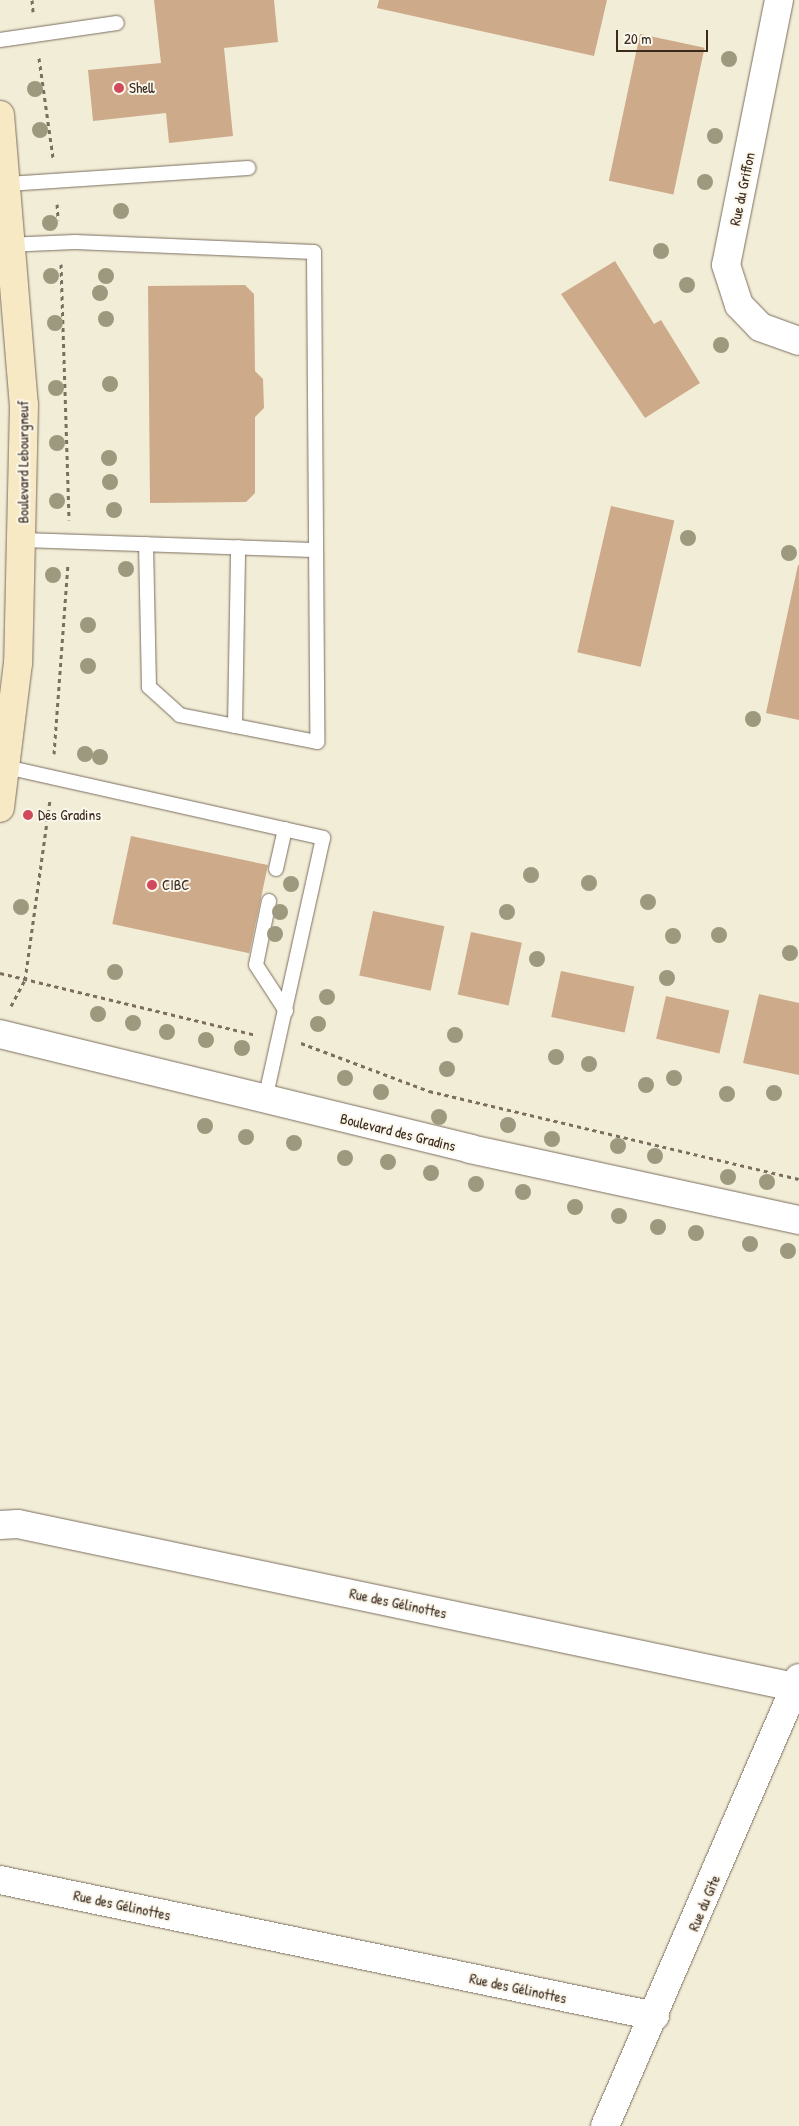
<!DOCTYPE html>
<html>
<head>
<meta charset="utf-8">
<style>
  body { margin:0 }
  #map { position:relative; width:799px; height:2126px; overflow:hidden; background:#f2edd7; font-family:"Patrick Hand",sans-serif }
  div>[style] { position:absolute }
  .building>* { inset:0; background:#cdaa89; transform-origin:0 0 }
  .path>* { height:3px; margin-top:-1.5px; transform-origin:0; background:repeating-linear-gradient(90deg,#7b6e5f 0 4px,transparent 0 8px) }
  .roads { filter:drop-shadow(0 0 1px #7b6e5f) drop-shadow(0 0 1px #7b6e5f) }
  .service>* { height:14px; margin:-7px; padding:0 7px; transform-origin:7px; border-radius:7px; background:#fff }
  .minor>* { height:28px; margin:-14px; padding:0 14px; transform-origin:14px; border-radius:14px; background:#fff }
  .secondary>* { height:28px; margin:-14px; padding:0 14px; transform-origin:14px; border-radius:14px; background:#f7e9c3 }
  .trees>* { width:16px; height:16px; margin:-8px; border-radius:50%; background:#9d997e }
  .dots>* { width:14px; height:14px; translate:-50% -50%; box-sizing:border-box; border:2px solid #fbf7ec; border-radius:50% }
  span { translate:-50% -50%; white-space:nowrap; text-align:center; line-height:1.15; -webkit-text-stroke:4px #fbf7ec; paint-order:stroke }
  .poi-label { font-size:15px; color:#3b2a1e }
  .left { translate:0 -50%; text-align:left }
  .street-label { font-size:15px; color:#3b2a1e }
  .scale { position:absolute; left:616px; top:30px; width:92px; height:22px; box-sizing:border-box; border:2px solid #3b2a1e; border-top:0; padding-left:6px; font-size:15px; line-height:18px; white-space:nowrap; color:#3b2a1e; -webkit-text-stroke:4px #fbf7ec; paint-order:stroke }
</style>
</head>
<body>
<div id="map">
  <div class="building">
    <i style="clip-path:polygon(154px 0,274px 0,278px 42px,224px 48px,233px 136px,169px 143px,166px 113px,93px 121px,88px 70px,161px 63px)"></i>
    <i style="clip-path:polygon(379px 0,607px 0,594px 56px,377px 8px)"></i>
    <i style="left:640px;top:34px;width:66px;height:150px;rotate:12deg"></i>
    <i style="clip-path:polygon(615px 261px,654px 324px,661px 320px,700px 383px,645px 418px,561px 294px)"></i>
    <i style="clip-path:polygon(245px 285px,254px 294px,255px 371px,263px 379px,264px 408px,255px 417px,255px 493px,246px 502px,150px 503px,148px 286px)"></i>
    <i style="left:611px;top:506px;width:65px;height:150px;rotate:13deg"></i>
    <i style="clip-path:polygon(798px 565px,799px 565px,799px 720px,766px 713px)"></i>
    <i style="left:131px;top:836px;width:140px;height:90px;rotate:12deg"></i>
    <i style="left:373px;top:911px;width:73px;height:66px;rotate:12deg"></i>
    <i style="left:471px;top:932px;width:52px;height:64px;rotate:12deg"></i>
    <i style="left:561px;top:971px;width:75px;height:47px;rotate:12deg"></i>
    <i style="clip-path:polygon(759px 994px,799px 1003px,799px 1075px,743px 1063px)"></i>
    <i style="left:666px;top:996px;width:65px;height:44px;rotate:13deg"></i>
  </div>
  <div class="path">
    <i style="left:32px;top:0;width:12px;rotate:85deg"></i>
    <i style="left:39px;top:58px;width:101px;rotate:82deg"></i>
    <i style="left:57px;top:204px;width:16px;rotate:86deg"></i>
    <i style="left:61px;top:264px;width:256px;rotate:88.2deg"></i>
    <i style="left:54px;top:754px;width:191px;rotate:-85.8deg"></i>
    <i style="left:0;top:973px;width:263px;rotate:13.6deg"></i>
    <i style="left:11px;top:1006px;width:30px;rotate:-62deg"></i>
    <i style="left:25px;top:980px;width:182px;rotate:-82.1deg"></i>
    <i style="left:301px;top:1043px;width:137px;rotate:20.6deg"></i>
    <i style="left:429px;top:1091px;width:380px;rotate:13.4deg"></i>
  </div>
  <div class="roads">
    <div class="service">
      <i style="left:0;top:40px;width:118px;rotate:-8.3deg"></i>
      <i style="left:7px;top:184px;width:242px;rotate:-3.8deg"></i>
      <i style="left:6px;top:245px;width:69px;rotate:-2.5deg"></i>
      <i style="left:75px;top:242px;width:239px;rotate:2.4deg"></i>
      <i style="left:314px;top:252px;width:490px;rotate:89.6deg"></i>
      <i style="left:317px;top:742px;width:140px;rotate:-168.9deg"></i>
      <i style="left:180px;top:715px;width:42px;rotate:-137.9deg"></i>
      <i style="left:149px;top:687px;width:143px;rotate:-91.2deg"></i>
      <i style="left:23px;top:540px;width:290px;rotate:2deg"></i>
      <i style="left:235px;top:726px;width:179px;rotate:-89deg"></i>
      <i style="left:6px;top:767px;width:325px;rotate:12.6deg"></i>
      <i style="left:323px;top:838px;width:267px;rotate:102.5deg"></i>
      <i style="left:276px;top:869px;width:41px;rotate:-77.3deg"></i>
      <i style="left:269px;top:901px;width:65px;rotate:101.5deg"></i>
      <i style="left:256px;top:965px;width:55px;rotate:56.9deg"></i>
    </div>
    <div class="minor">
      <i style="left:779px;top:0;width:270px;rotate:101.3deg"></i>
      <i style="left:726px;top:265px;width:42px;rotate:72deg"></i>
      <i style="left:739px;top:305px;width:30px;rotate:46deg"></i>
      <i style="left:760px;top:327px;width:41px;rotate:19.7deg"></i>
      <i style="left:0;top:1034px;width:484px;rotate:13.7deg"></i>
      <i style="left:470px;top:1149px;width:337px;rotate:12.2deg"></i>
      <i style="left:0;top:1525px;width:18px;rotate:-3deg"></i>
      <i style="left:18px;top:1524px;width:798px;rotate:11.86deg"></i>
      <i style="left:0;top:1880px;width:669px;rotate:11.73deg"></i>
      <i style="left:605px;top:2126px;width:488px;rotate:-66.6deg"></i>
    </div>
    <div class="secondary">
      <i style="left:0;top:115px;width:291px;rotate:85.3deg"></i>
      <i style="left:24px;top:405px;width:258px;rotate:91.3deg"></i>
      <i style="left:18px;top:663px;width:146px;rotate:97.1deg"></i>
    </div>
  </div>
  <div class="trees">
    <i style="left:729px;top:59px"></i>
    <i style="left:35px;top:89px"></i>
    <i style="left:40px;top:130px"></i>
    <i style="left:715px;top:136px"></i>
    <i style="left:705px;top:182px"></i>
    <i style="left:121px;top:211px"></i>
    <i style="left:50px;top:223px"></i>
    <i style="left:661px;top:251px"></i>
    <i style="left:51px;top:276px"></i>
    <i style="left:106px;top:276px"></i>
    <i style="left:687px;top:285px"></i>
    <i style="left:100px;top:293px"></i>
    <i style="left:106px;top:319px"></i>
    <i style="left:55px;top:323px"></i>
    <i style="left:721px;top:345px"></i>
    <i style="left:110px;top:384px"></i>
    <i style="left:56px;top:388px"></i>
    <i style="left:57px;top:443px"></i>
    <i style="left:109px;top:458px"></i>
    <i style="left:110px;top:482px"></i>
    <i style="left:57px;top:501px"></i>
    <i style="left:114px;top:510px"></i>
    <i style="left:688px;top:538px"></i>
    <i style="left:789px;top:553px"></i>
    <i style="left:126px;top:569px"></i>
    <i style="left:53px;top:575px"></i>
    <i style="left:88px;top:625px"></i>
    <i style="left:88px;top:666px"></i>
    <i style="left:753px;top:719px"></i>
    <i style="left:85px;top:754px"></i>
    <i style="left:100px;top:757px"></i>
    <i style="left:531px;top:875px"></i>
    <i style="left:589px;top:883px"></i>
    <i style="left:291px;top:884px"></i>
    <i style="left:648px;top:902px"></i>
    <i style="left:21px;top:907px"></i>
    <i style="left:280px;top:912px"></i>
    <i style="left:507px;top:912px"></i>
    <i style="left:275px;top:934px"></i>
    <i style="left:719px;top:935px"></i>
    <i style="left:673px;top:936px"></i>
    <i style="left:790px;top:953px"></i>
    <i style="left:537px;top:959px"></i>
    <i style="left:115px;top:972px"></i>
    <i style="left:667px;top:978px"></i>
    <i style="left:327px;top:997px"></i>
    <i style="left:98px;top:1014px"></i>
    <i style="left:133px;top:1023px"></i>
    <i style="left:318px;top:1024px"></i>
    <i style="left:167px;top:1032px"></i>
    <i style="left:455px;top:1035px"></i>
    <i style="left:206px;top:1040px"></i>
    <i style="left:242px;top:1048px"></i>
    <i style="left:556px;top:1057px"></i>
    <i style="left:589px;top:1064px"></i>
    <i style="left:447px;top:1069px"></i>
    <i style="left:345px;top:1078px"></i>
    <i style="left:674px;top:1078px"></i>
    <i style="left:646px;top:1085px"></i>
    <i style="left:381px;top:1092px"></i>
    <i style="left:774px;top:1093px"></i>
    <i style="left:727px;top:1094px"></i>
    <i style="left:439px;top:1117px"></i>
    <i style="left:508px;top:1125px"></i>
    <i style="left:205px;top:1126px"></i>
    <i style="left:246px;top:1137px"></i>
    <i style="left:552px;top:1139px"></i>
    <i style="left:294px;top:1143px"></i>
    <i style="left:618px;top:1146px"></i>
    <i style="left:655px;top:1156px"></i>
    <i style="left:345px;top:1158px"></i>
    <i style="left:388px;top:1162px"></i>
    <i style="left:431px;top:1173px"></i>
    <i style="left:728px;top:1177px"></i>
    <i style="left:767px;top:1182px"></i>
    <i style="left:476px;top:1184px"></i>
    <i style="left:523px;top:1192px"></i>
    <i style="left:575px;top:1207px"></i>
    <i style="left:619px;top:1216px"></i>
    <i style="left:658px;top:1227px"></i>
    <i style="left:696px;top:1233px"></i>
    <i style="left:750px;top:1244px"></i>
    <i style="left:788px;top:1251px"></i>
  </div>
  <div class="dots">
    <i style="left:119px;top:88px;background:#d1495b"></i>
    <i style="left:28px;top:815px;background:#d1495b"></i>
    <i style="left:152px;top:885px;background:#d1495b"></i>
  </div>
  <div class="poi-label">
    <span class="left" style="left:129px;top:88px">Shell</span>
    <span class="left" style="left:38px;top:815px">Des Gradins</span>
    <span class="left" style="left:162px;top:885px">CIBC</span>
  </div>
  <div class="street-label">
    <span style="left:742px;top:189px;rotate:-78deg">Rue du Griffon</span>
    <span style="left:23px;top:462px;rotate:-90deg">Boulevard Lebourgneuf</span>
    <span style="left:398px;top:1132px;rotate:14deg">Boulevard des Gradins</span>
    <span style="left:398px;top:1603px;rotate:12deg">Rue des Gélinottes</span>
    <span style="left:704px;top:1903px;rotate:-67deg">Rue du Gîte</span>
    <span style="left:122px;top:1905px;rotate:12deg">Rue des Gélinottes</span>
    <span style="left:518px;top:1988px;rotate:12deg">Rue des Gélinottes</span>
  </div>
  <div class="scale">20 m</div>
</div>
</body>
</html>
